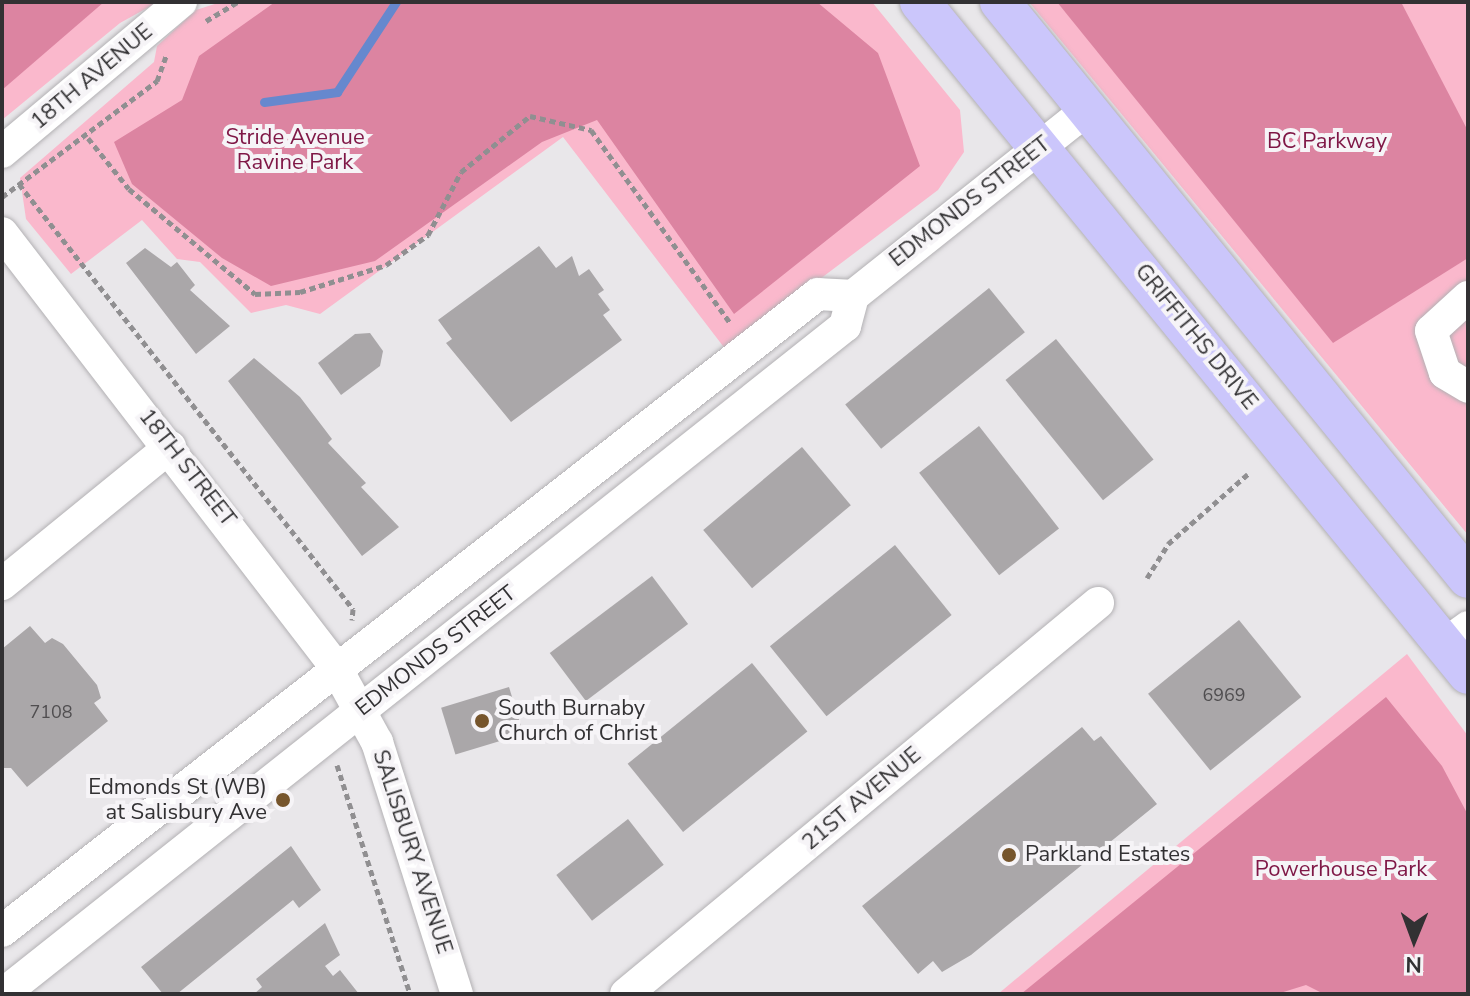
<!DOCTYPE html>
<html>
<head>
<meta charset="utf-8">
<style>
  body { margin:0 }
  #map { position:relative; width:1470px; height:996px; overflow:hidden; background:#e9e7ea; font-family:"Nunito Sans",sans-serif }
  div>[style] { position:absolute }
  .green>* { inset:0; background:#fab8cc }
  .forest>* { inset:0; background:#dc84a1 }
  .stream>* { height:9px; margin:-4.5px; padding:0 4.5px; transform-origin:4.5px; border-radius:4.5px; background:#6688ce }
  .building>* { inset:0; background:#aaa7a9; transform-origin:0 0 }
  .path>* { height:5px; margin-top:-2.5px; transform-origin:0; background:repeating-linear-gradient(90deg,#908f91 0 6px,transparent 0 10px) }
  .roads { filter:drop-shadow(0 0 2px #b3b1b4) drop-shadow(0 0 2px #b3b1b4) }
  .minor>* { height:32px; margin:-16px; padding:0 16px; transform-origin:16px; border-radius:16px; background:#fff }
  .major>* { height:40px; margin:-20px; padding:0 20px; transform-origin:20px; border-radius:20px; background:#cbc6fb }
  .dots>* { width:22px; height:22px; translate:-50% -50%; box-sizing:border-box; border:4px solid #f6f4f7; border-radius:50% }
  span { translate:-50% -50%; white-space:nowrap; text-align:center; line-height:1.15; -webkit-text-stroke:8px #f6f4f7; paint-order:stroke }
  .number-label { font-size:18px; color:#504e50 }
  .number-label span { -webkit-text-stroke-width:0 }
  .street-label { font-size:22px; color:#323133 }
  .park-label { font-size:22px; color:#7f1746 }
  .poi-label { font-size:22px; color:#323133 }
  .left { translate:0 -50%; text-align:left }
  .right { translate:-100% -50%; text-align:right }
  .frame { position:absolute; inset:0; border:4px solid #323133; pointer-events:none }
  .north { position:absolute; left:1374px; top:900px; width:80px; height:80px; -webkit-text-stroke:6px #f6f4f7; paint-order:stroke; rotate:181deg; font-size:22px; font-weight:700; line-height:32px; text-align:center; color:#323133 }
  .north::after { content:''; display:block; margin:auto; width:28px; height:36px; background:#323133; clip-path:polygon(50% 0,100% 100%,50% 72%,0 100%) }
</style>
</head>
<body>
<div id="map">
  <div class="green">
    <i style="clip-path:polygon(2px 2px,158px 2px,120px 23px,2px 120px)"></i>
    <i style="clip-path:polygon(221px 2px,872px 2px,960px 110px,964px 152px,938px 190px,726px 350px,563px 137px,320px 314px,286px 305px,251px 313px,200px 262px,177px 259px,142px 220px,71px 274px,26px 219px,20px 178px,154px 62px,157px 46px,196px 10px)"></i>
    <i style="clip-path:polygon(1029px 2px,1468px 2px,1468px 535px,1138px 134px)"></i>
    <i style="clip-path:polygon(1407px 654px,1468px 736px,1468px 994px,998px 994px)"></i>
  </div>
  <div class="forest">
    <i style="clip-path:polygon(2px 2px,104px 2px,2px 90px)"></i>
    <i style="clip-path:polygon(275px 2px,817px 2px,878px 53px,920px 166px,734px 314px,597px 120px,542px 142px,375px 261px,271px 286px,222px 258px,132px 184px,114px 142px,182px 100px,199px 56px)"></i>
    <i style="clip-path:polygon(1057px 2px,1401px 2px,1468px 131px,1468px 258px,1333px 343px)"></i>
    <i style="clip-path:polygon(1386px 697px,1442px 766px,1468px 815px,1468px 994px,1324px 994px,1306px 985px,1277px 994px,1021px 994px)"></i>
  </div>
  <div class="stream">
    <i style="left:264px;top:102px;width:74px;rotate:-7.8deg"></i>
    <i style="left:337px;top:92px;width:108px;rotate:-56.8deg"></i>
  </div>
  <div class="building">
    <i style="clip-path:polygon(539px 246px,556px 268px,572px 256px,579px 276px,589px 269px,604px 290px,598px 294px,610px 310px,603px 315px,622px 340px,511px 422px,446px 343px,452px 339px,438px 320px)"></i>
    <i style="clip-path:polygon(145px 248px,171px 267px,177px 262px,195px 285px,190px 290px,230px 326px,196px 354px,126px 263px)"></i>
    <i style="left:989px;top:288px;width:57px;height:185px;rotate:51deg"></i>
    <i style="clip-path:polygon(370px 333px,383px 351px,380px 366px,341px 395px,318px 363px,355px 334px)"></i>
    <i style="left:1056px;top:339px;width:155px;height:65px;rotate:51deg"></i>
    <i style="clip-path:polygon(254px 358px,300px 397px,332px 439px,328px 443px,366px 483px,361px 487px,399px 527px,362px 556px,228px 381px)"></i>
    <i style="left:979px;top:426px;width:130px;height:76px;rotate:52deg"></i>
    <i style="left:802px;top:447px;width:76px;height:129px;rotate:50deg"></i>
    <i style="left:895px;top:545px;width:90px;height:161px;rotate:51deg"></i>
    <i style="left:652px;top:576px;width:60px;height:128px;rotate:53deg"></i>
    <i style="left:1239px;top:620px;width:99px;height:117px;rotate:51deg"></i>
    <i style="clip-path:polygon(30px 626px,45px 643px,52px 638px,63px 644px,97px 685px,101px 698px,94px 703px,108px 721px,27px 787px,11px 768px,2px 768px,2px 649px)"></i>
    <i style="left:752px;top:663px;width:88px;height:160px;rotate:51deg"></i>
    <i style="left:509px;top:687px;width:49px;height:71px;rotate:73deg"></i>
    <i style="clip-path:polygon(1082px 727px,1094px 741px,1101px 736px,1157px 804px,971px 955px,942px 972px,933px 961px,918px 974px,862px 906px)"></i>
    <i style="left:628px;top:819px;width:58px;height:91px;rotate:52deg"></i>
    <i style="clip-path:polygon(291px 846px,321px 890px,299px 908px,293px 900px,177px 994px,163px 994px,141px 967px)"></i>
    <i style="clip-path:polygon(325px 923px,340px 955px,325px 966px,333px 976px,340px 970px,359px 994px,254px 994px,262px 987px,256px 979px)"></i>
  </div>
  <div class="path">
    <i style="left:206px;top:21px;width:37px;rotate:-31deg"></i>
    <i style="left:88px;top:138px;width:65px;rotate:51.2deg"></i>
    <i style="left:129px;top:189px;width:164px;rotate:39.8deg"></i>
    <i style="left:255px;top:294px;width:45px;rotate:-2.5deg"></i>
    <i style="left:300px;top:292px;width:90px;rotate:-17.4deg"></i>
    <i style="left:386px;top:265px;width:52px;rotate:-35.5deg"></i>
    <i style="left:428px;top:235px;width:71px;rotate:-62.4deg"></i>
    <i style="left:461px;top:172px;width:89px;rotate:-39.1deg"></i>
    <i style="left:530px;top:116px;width:63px;rotate:12.9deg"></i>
    <i style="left:591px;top:130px;width:238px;rotate:54.2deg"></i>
    <i style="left:19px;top:184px;width:541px;rotate:51.84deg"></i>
    <i style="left:353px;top:609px;width:11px;rotate:95deg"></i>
    <i style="left:2px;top:197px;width:194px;rotate:-36.8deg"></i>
    <i style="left:157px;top:81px;width:27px;rotate:-70deg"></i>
    <i style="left:1147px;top:578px;width:40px;rotate:-58deg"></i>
    <i style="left:1168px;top:544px;width:106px;rotate:-41.2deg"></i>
    <i style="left:337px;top:765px;width:240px;rotate:72.3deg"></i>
  </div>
  <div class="roads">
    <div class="minor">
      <i style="left:2px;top:152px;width:234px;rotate:-40deg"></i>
      <i style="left:2px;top:233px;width:546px;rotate:52.44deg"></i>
      <i style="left:335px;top:666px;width:87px;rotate:61.1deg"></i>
      <i style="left:377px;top:742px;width:264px;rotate:72.4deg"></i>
      <i style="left:1468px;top:297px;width:50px;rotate:137.4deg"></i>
      <i style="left:1431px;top:331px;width:44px;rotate:71.6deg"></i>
      <i style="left:1445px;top:373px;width:27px;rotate:31deg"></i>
      <i style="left:2px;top:584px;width:217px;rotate:-39.2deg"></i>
      <i style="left:1445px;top:644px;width:29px;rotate:-36deg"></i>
      <i style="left:2px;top:931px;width:1035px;rotate:-37.98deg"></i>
      <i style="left:818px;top:294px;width:35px;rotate:3deg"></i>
      <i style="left:3px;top:994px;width:1075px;rotate:-38.43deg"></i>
      <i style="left:845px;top:326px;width:31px;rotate:-75deg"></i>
      <i style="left:853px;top:296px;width:300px;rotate:-38.5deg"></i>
      <i style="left:626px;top:994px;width:613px;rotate:-39.64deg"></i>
    </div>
    <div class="major">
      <i style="left:920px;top:2px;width:867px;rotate:50.8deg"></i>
      <i style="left:1000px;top:2px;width:742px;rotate:50.91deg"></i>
    </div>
  </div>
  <div class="dots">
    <i style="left:482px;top:721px;background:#76552c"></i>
    <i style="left:283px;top:800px;background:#76552c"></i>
    <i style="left:1009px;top:855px;background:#76552c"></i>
  </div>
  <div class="number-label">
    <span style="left:1224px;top:695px">6969</span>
    <span style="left:51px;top:712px">7108</span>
  </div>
  <div class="street-label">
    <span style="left:92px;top:77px;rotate:-40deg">18TH AVENUE</span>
    <span style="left:970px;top:202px;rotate:-38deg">EDMONDS STREET</span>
    <span style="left:1196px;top:337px;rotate:51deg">GRIFFITHS DRIVE</span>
    <span style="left:187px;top:468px;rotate:52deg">18TH STREET</span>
    <span style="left:436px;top:651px;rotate:-38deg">EDMONDS STREET</span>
    <span style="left:862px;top:799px;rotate:-40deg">21ST AVENUE</span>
    <span style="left:412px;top:852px;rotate:72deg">SALISBURY AVENUE</span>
  </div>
  <div class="park-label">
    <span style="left:295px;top:150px">Stride Avenue<br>Ravine Park</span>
    <span style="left:1327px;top:142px">BC Parkway</span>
    <span style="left:1341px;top:870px">Powerhouse Park</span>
  </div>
  <div class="poi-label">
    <span class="left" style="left:498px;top:721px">South Burnaby<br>Church of Christ</span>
    <span class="right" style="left:267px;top:800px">Edmonds St (WB)<br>at Salisbury Ave</span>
    <span class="left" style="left:1025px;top:855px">Parkland Estates</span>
  </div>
  <div class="frame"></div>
  <div class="north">N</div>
</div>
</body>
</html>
